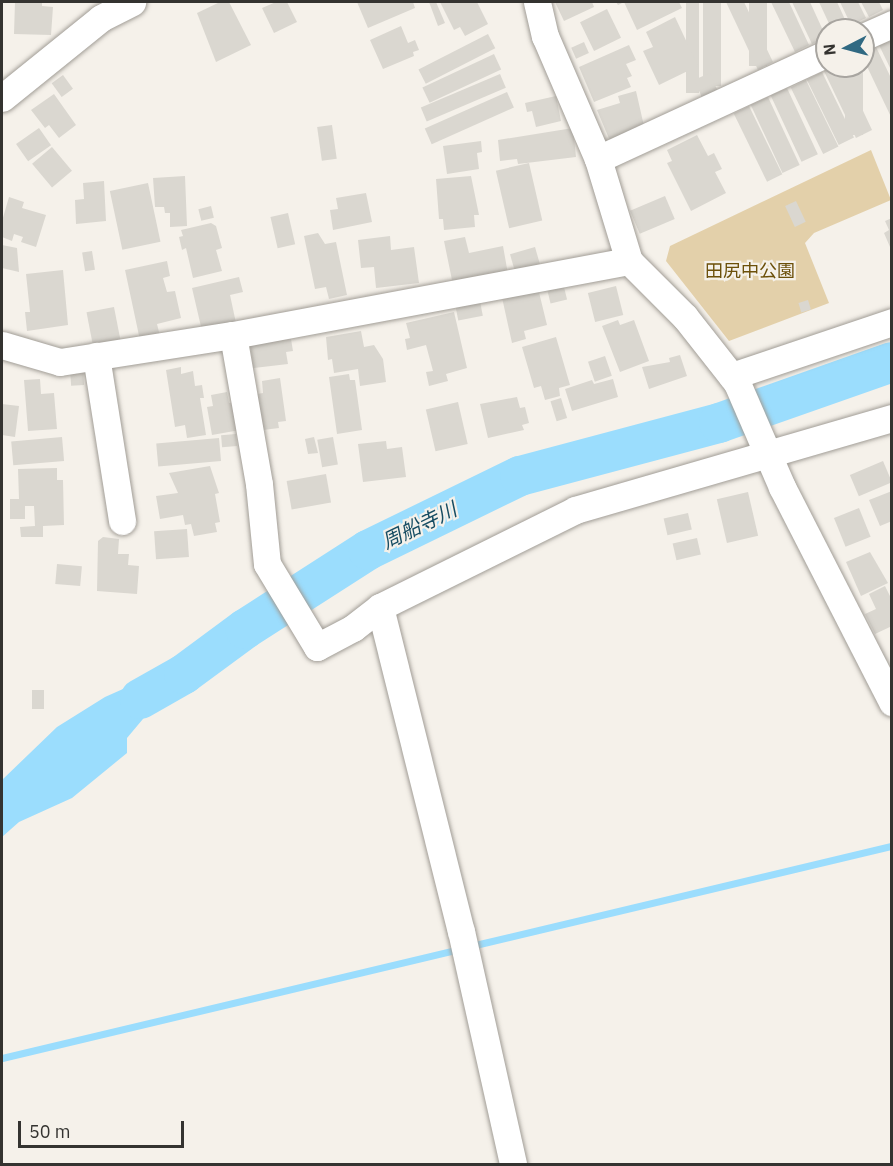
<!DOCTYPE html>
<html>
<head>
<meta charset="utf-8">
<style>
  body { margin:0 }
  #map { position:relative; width:893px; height:1166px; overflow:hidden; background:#f5f1ea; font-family:"IBM Plex Sans","Noto Sans JP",sans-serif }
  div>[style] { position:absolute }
  .green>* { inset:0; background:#e3d0aa }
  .water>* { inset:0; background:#9bddfd }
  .stream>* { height:7px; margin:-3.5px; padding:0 3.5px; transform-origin:3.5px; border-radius:3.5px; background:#9bddfd }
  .river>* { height:40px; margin:-20px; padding:0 20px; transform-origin:20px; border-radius:20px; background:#9bddfd }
  .building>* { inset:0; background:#dad7d0; transform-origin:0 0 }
  .roads { filter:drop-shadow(0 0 2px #a19d96) drop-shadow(0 0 2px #a19d96) }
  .minor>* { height:27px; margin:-13.5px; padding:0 13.5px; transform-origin:13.5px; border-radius:13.5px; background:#fff }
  span { translate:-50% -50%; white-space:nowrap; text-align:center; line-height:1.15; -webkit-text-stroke:4.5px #f5f1ea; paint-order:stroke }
  .park-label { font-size:18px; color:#6c500a }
  .water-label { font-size:20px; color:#174d63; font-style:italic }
  .frame { position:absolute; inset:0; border:3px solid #343330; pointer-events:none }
  .north { position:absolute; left:815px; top:18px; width:60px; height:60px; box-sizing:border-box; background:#f5f1ea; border:2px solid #a8a5a0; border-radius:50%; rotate:264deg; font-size:16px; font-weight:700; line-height:24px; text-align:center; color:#343330 }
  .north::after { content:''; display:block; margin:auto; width:21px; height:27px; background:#306982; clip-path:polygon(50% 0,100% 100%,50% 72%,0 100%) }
  .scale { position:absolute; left:18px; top:1121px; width:166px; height:27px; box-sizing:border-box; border:3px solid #343330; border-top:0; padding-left:8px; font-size:18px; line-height:21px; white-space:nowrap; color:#343330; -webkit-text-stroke:4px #f5f1ea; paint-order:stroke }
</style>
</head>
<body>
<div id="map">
  <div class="green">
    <i style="clip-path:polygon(871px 150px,891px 200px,814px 233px,805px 243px,829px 303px,729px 341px,666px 261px,670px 246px)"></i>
  </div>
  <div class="water">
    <i style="clip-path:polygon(177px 665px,196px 678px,153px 707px,127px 738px,127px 753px,72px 798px,19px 822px,2px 837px,2px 780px,57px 727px,105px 697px)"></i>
  </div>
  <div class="stream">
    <i style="left:471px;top:946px;width:433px;rotate:-13.4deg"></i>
    <i style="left:2px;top:1058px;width:471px;rotate:-13.4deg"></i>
  </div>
  <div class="river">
    <i style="left:140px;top:699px;width:51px;rotate:-29.6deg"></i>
    <i style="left:184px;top:674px;width:76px;rotate:-36.4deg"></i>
    <i style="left:245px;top:629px;width:146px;rotate:-32.7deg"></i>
    <i style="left:368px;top:550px;width:169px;rotate:-26deg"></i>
    <i style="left:520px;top:476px;width:206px;rotate:-14.9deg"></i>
    <i style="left:719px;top:423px;width:183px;rotate:-19.4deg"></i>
  </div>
  <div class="building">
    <i style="clip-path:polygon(15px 2px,42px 2px,42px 6px,53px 7px,51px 35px,14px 34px)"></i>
    <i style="clip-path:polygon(220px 2px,229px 2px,251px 45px,216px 62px,197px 13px)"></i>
    <i style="clip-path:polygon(276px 2px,287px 2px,297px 22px,274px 33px,262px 8px)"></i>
    <i style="clip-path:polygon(357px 2px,413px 2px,415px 8px,368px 28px)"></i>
    <i style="clip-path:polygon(429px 2px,436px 2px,445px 23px,438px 26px)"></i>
    <i style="clip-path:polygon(440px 2px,477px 2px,488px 24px,465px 36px,460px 27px,454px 30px)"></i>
    <i style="clip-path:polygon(555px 2px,592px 2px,594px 7px,564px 21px)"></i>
    <i style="clip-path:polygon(616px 2px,679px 2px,682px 8px,637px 30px,624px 2px,618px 5px)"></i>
    <i style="left:686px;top:2px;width:13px;height:91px"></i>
    <i style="left:703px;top:2px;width:18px;height:84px"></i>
    <i style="clip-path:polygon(726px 2px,744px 2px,773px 62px,758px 70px)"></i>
    <i style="left:749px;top:2px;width:18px;height:64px"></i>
    <i style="clip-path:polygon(771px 2px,789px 2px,809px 45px,795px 52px)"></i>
    <i style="clip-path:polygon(792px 2px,810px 2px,826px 37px,812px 44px)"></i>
    <i style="clip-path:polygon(819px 2px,837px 2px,848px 26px,832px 30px)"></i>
    <i style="clip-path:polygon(840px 2px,858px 2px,866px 18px,851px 25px)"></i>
    <i style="clip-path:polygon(861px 2px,879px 2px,883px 10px,869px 17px)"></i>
    <i style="left:607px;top:9px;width:32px;height:30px;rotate:64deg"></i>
    <i style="clip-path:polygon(675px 17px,698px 66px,659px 85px,643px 51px,653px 47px,646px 32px)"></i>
    <i style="clip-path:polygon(401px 26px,408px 43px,415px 40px,419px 50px,413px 52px,414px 56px,383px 69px,370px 40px)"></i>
    <i style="left:488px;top:34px;width:16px;height:78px;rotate:63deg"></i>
    <i style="clip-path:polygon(892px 40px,892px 72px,879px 45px)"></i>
    <i style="left:584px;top:42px;width:12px;height:14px;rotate:66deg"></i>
    <i style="clip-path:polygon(629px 45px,636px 60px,626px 64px,632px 76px,627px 78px,631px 87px,594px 102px,579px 67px)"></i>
    <i style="clip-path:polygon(876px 47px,892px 80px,892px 119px,863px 58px,863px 53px)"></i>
    <i style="left:494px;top:54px;width:17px;height:79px;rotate:65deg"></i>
    <i style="clip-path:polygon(835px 66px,842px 66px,872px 130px,856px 138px,824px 71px)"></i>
    <i style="left:845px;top:66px;width:18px;height:69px"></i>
    <i style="left:822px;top:72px;width:73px;height:17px;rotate:64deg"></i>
    <i style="left:710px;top:73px;width:21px;height:17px;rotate:67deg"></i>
    <i style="left:500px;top:74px;width:15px;height:86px;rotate:67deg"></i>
    <i style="left:63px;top:75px;width:17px;height:14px;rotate:54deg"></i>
    <i style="left:806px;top:80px;width:74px;height:17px;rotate:64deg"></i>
    <i style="left:787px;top:88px;width:73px;height:18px;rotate:65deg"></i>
    <i style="clip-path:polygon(636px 91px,644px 126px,610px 141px,597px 110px,620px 103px,618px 96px)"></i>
    <i style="left:507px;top:92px;width:17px;height:90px;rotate:66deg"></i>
    <i style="clip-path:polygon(54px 94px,76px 125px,59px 138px,49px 125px,45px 128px,31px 110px)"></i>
    <i style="clip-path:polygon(556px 96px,561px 121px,536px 127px,532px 111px,527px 112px,525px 103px)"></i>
    <i style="left:768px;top:97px;width:75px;height:19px;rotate:65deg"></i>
    <i style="left:749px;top:106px;width:76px;height:17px;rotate:64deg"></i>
    <i style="left:332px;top:125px;width:34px;height:15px;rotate:82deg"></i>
    <i style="left:39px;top:128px;width:21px;height:28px;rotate:55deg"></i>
    <i style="clip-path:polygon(573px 128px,576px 157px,518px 164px,517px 159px,500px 161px,498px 140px)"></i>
    <i style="clip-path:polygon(697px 135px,708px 156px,714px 153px,722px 169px,715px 172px,726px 193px,691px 211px,667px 163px,672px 161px,667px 150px)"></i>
    <i style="clip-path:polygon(481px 141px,482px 152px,477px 153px,479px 169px,447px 174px,443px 146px)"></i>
    <i style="left:52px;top:147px;width:31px;height:26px;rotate:50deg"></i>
    <i style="left:529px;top:163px;width:59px;height:34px;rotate:77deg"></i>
    <i style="clip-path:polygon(185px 176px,187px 226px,170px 227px,170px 213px,165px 213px,164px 207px,155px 207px,153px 178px)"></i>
    <i style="clip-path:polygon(471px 176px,479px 215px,474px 215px,475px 227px,444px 230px,443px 219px,439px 219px,436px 179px)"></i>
    <i style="clip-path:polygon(104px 181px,106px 221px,76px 224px,75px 200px,84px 199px,83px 183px)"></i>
    <i style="left:148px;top:183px;width:60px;height:39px;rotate:78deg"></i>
    <i style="clip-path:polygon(366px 193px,372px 222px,333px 230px,330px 210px,338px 209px,336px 198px)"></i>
    <i style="left:665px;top:196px;width:25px;height:38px;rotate:67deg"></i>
    <i style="clip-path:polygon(9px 197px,24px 202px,22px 208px,46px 215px,36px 247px,21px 242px,23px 237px,14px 234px,12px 241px,2px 237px,2px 221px)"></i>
    <i style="left:796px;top:201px;width:23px;height:12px;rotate:65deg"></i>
    <i style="left:211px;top:206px;width:12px;height:13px;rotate:76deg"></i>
    <i style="left:288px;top:213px;width:32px;height:18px;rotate:77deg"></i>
    <i style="clip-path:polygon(892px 218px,892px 246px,890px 247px,884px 233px,889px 230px,885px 221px)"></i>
    <i style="clip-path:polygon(211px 223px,216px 226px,222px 248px,216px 250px,222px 271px,193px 278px,186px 248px,182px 250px,179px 237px,183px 236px,181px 230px)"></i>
    <i style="clip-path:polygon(318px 233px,325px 244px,336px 242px,347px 295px,329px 299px,326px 287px,315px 289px,304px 236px)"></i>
    <i style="clip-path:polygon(390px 236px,391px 250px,414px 247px,419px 283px,376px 288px,374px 267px,361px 268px,358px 240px)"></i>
    <i style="clip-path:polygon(465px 237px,469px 253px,503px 246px,508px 274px,453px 285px,444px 241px)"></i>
    <i style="clip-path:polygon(2px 245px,17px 248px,19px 272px,2px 268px)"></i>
    <i style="left:535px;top:247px;width:18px;height:26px;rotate:74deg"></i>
    <i style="left:92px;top:251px;width:19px;height:10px;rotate:81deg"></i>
    <i style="clip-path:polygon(167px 261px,170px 276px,163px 278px,167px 292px,175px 291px,181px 318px,157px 324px,161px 340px,141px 345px,125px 270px)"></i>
    <i style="clip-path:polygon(63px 270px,68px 325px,27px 331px,25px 312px,30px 312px,26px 274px)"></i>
    <i style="clip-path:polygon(239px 277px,243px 292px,230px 295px,236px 323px,202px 331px,192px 288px)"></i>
    <i style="left:562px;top:279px;width:21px;height:17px;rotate:76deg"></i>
    <i style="clip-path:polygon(537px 284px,547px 325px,524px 331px,526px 339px,512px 343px,501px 293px)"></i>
    <i style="left:616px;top:286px;width:30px;height:29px;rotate:76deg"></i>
    <i style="left:479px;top:296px;width:20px;height:25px;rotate:79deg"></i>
    <i style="left:808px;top:300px;width:10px;height:10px;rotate:73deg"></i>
    <i style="left:114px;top:307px;width:36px;height:28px;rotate:79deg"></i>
    <i style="clip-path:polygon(454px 312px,467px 368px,446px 374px,448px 381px,429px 386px,426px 372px,433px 371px,426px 345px,407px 350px,405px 339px,410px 338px,406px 323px)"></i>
    <i style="clip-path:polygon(618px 320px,620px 325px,634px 320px,649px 361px,620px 372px,602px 326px)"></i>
    <i style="clip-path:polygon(361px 331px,364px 347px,374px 345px,383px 359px,386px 382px,360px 386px,358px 369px,334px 373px,332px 359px,328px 360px,326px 337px)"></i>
    <i style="clip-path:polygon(556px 337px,570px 385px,559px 388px,560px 396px,545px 400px,541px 386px,534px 388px,522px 347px)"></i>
    <i style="clip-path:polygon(291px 339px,293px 351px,286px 352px,288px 364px,253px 368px,250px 344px)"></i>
    <i style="clip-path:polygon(680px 355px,687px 376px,649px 389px,642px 367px,670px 362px,669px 358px)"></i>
    <i style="left:605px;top:356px;width:21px;height:18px;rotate:71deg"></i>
    <i style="clip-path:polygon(181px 367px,181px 374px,193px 371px,195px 386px,202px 385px,204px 398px,200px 398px,206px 435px,187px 438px,185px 425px,175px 427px,166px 370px)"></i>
    <i style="left:83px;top:369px;width:16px;height:13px;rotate:86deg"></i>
    <i style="clip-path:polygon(349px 374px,350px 380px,355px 380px,362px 430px,337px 434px,329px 377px)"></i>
    <i style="clip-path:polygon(280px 378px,286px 421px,278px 422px,279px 428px,255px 431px,250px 395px,263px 393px,262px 381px)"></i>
    <i style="clip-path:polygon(40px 379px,41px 394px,54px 393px,57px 429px,28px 431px,24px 380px)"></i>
    <i style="clip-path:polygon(613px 379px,618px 397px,572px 411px,565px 389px,592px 380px,594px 384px)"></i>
    <i style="clip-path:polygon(227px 392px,229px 403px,236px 402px,240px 430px,212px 435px,207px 407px,213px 406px,211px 395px)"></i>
    <i style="clip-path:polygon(517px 397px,520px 408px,525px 407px,529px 423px,522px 425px,524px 430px,488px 438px,480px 404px)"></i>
    <i style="left:561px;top:398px;width:21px;height:11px;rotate:73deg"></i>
    <i style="left:458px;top:402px;width:43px;height:33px;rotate:77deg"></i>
    <i style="clip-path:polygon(2px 404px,19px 406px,15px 437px,2px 435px)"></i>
    <i style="left:236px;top:434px;width:12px;height:15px;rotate:85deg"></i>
    <i style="left:62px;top:437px;width:24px;height:51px;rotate:85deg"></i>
    <i style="clip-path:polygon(314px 437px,318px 453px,308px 454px,305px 439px)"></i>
    <i style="left:333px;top:437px;width:28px;height:16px;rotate:80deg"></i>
    <i style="left:219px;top:438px;width:23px;height:63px;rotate:85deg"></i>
    <i style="clip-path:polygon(386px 441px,387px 449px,402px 447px,406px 477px,363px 482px,358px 444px)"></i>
    <i style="left:883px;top:461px;width:23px;height:36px;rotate:67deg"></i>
    <i style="clip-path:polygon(210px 466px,219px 493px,215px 494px,220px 522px,215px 523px,217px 532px,194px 536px,191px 524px,185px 525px,183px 515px,160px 519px,156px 496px,178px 493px,169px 473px)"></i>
    <i style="clip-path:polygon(57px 468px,57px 480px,63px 480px,64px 525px,43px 526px,43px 537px,21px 537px,20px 527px,35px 526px,34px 506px,25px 506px,25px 519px,10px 519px,10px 499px,19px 499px,18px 469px)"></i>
    <i style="left:326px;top:474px;width:29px;height:40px;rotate:80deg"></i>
    <i style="clip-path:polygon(892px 491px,892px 521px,880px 526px,869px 500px)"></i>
    <i style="left:748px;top:492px;width:45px;height:32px;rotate:77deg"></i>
    <i style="left:859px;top:508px;width:31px;height:27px;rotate:68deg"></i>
    <i style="left:688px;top:513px;width:17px;height:25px;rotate:77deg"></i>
    <i style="left:187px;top:529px;width:28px;height:33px;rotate:86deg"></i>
    <i style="clip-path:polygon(103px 537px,119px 539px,118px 554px,129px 554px,128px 565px,139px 566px,137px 594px,97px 591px,98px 541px)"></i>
    <i style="left:697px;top:538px;width:17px;height:25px;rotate:77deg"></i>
    <i style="clip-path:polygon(870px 552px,888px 583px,861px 596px,846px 562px)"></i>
    <i style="left:57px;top:564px;width:25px;height:20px;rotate:5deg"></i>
    <i style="clip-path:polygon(885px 586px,892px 600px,892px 626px,875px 634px,865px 614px,876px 609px,869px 594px)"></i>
    <i style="left:32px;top:690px;width:12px;height:19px"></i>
  </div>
  <div class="roads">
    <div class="minor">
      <i style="left:537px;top:2px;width:35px;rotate:77deg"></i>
      <i style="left:545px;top:36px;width:134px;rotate:66.7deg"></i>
      <i style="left:598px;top:159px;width:107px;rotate:73.1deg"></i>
      <i style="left:629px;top:261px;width:79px;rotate:45deg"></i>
      <i style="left:685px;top:317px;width:84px;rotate:51.8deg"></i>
      <i style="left:737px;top:383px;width:113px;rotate:66.6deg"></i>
      <i style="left:782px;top:487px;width:242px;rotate:62.9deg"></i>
      <i style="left:863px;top:37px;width:32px;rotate:-24deg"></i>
      <i style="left:2px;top:98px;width:127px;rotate:-38.9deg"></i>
      <i style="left:101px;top:18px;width:35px;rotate:-27deg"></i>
      <i style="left:598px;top:159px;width:252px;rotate:-24.8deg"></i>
      <i style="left:233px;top:335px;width:151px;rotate:80.1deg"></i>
      <i style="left:259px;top:484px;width:80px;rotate:84.3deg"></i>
      <i style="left:267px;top:564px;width:97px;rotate:58.9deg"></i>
      <i style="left:317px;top:647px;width:41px;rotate:-27.8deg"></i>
      <i style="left:353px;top:628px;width:34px;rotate:-38deg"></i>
      <i style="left:380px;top:607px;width:218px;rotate:-26.4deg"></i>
      <i style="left:575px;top:510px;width:330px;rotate:-16.2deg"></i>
      <i style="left:2px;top:345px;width:60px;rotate:16.3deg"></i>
      <i style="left:60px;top:362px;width:175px;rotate:-8.9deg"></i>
      <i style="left:233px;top:335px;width:403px;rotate:-10.6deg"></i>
      <i style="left:96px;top:356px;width:167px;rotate:81deg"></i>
      <i style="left:732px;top:376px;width:169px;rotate:-18.6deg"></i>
      <i style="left:380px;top:607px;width:334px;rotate:76deg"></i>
      <i style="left:461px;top:931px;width:239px;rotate:77.4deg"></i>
    </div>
  </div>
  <div class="park-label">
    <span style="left:750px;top:271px">田尻中公園</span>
  </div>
  <div class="water-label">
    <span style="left:419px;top:525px;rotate:-26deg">周船寺川</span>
  </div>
  <div class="frame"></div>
  <div class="north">N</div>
  <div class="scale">50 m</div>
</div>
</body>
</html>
